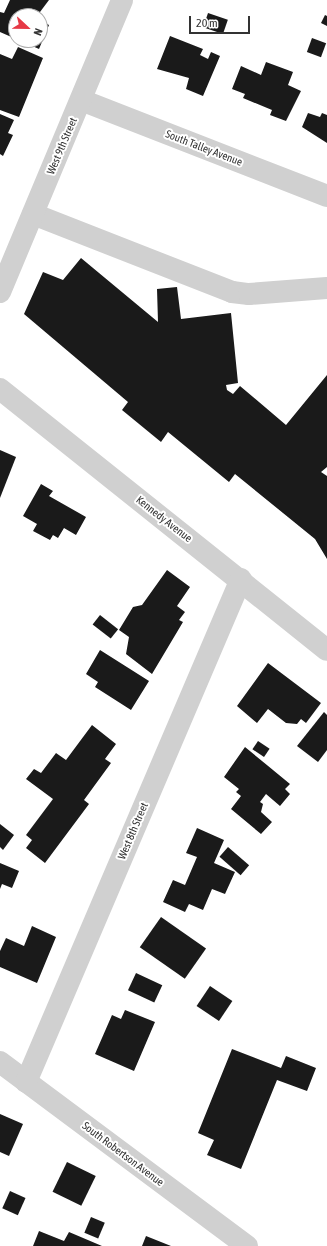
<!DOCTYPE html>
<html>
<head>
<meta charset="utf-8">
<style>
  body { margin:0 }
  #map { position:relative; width:327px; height:1246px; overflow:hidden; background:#fff; font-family:"Asap Condensed",sans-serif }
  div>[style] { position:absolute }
  .building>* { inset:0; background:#1a1a1a; transform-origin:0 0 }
  .minor>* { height:22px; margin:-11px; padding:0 11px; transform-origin:11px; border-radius:11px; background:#d0d0d0 }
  span { translate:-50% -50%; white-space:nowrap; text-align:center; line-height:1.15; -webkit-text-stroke:4px #fff; paint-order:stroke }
  .street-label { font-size:11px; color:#333 }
  .north { position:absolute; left:8px; top:8px; width:40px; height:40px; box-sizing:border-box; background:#fff; border:1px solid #adadad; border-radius:50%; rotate:112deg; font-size:11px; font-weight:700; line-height:16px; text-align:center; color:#333 }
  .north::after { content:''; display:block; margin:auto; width:14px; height:18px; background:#e63946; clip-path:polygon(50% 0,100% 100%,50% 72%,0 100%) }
  .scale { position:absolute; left:189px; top:16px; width:61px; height:18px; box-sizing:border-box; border:2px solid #333; border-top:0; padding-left:5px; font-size:12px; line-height:14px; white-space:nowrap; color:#333; -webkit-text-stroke:3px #fff; paint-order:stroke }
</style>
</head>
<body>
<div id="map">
  <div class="building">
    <i style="clip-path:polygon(10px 0,49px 0,37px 16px,16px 16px,16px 39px,0 32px,0 12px,4px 13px)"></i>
    <i style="left:208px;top:13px;width:21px;height:15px;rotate:19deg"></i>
    <i style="clip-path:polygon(325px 15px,327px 16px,327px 26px,321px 23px)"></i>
    <i style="clip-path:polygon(40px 20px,49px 25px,39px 49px,19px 40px,40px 40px)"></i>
    <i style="clip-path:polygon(170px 36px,203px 49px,200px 55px,208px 59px,211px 52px,220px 56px,203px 96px,186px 89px,189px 78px,157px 69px)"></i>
    <i style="left:312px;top:38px;width:15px;height:15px;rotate:20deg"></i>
    <i style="clip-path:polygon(18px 47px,43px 58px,19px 117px,0 110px,0 54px,12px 59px)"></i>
    <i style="clip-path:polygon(266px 62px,293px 72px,288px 85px,301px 91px,286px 121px,270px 115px,272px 110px,243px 98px,245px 94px,232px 89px,241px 66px,261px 75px)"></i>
    <i style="clip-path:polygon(308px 113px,320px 117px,322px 113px,327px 115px,327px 143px,302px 127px)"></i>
    <i style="clip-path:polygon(0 114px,14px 120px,8px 133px,13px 135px,3px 156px,0 154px)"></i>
    <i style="clip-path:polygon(81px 258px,158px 322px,157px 289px,177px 287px,181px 319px,231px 313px,238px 383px,226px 385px,227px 390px,233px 394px,240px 386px,286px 425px,327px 375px,327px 467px,321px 472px,327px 476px,327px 559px,315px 539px,235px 474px,229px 482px,168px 432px,161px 442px,122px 410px,128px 402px,24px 314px,43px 272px,63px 280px)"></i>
    <i style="clip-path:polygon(0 450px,16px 457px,0 498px)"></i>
    <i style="clip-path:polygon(41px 484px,53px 491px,49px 496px,86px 517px,76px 535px,64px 528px,58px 538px,53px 535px,50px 540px,33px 531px,37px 524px,23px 516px)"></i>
    <i style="clip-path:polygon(167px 570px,190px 587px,177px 606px,185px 612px,179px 620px,183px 622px,152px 674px,126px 654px,129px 637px,119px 630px,133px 607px,142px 605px)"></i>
    <i style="left:100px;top:615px;width:23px;height:12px;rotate:38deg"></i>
    <i style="clip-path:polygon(100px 650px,149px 681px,131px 710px,95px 687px,98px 682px,86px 674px)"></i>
    <i style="clip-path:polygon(268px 663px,321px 703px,306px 723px,301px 719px,297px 724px,286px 723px,268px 709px,257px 723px,237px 706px)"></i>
    <i style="clip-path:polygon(324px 712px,327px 715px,327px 750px,318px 762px,297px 746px)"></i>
    <i style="clip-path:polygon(92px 725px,116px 744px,105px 759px,111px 763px,84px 800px,89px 804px,45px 863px,26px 848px,32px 840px,26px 835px,53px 799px,26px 779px,34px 769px,41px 773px,56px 753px,66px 760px)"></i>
    <i style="left:258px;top:741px;width:14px;height:10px;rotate:34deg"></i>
    <i style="clip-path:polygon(245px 747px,290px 784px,285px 789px,290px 794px,280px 806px,266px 794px,260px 802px,263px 804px,261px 812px,272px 822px,261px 834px,231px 809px,241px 796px,236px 792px,239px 789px,224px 777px)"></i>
    <i style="clip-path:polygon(0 824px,14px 835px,3px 850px,0 847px)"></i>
    <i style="clip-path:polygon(197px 828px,224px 840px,214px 863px,235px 872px,225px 894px,212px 889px,203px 910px,189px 904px,185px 912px,163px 902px,173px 880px,185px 885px,197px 857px,186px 853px)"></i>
    <i style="left:228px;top:847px;width:28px;height:13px;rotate:41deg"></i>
    <i style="clip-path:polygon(0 863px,19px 871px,12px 888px,2px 884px,0 889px)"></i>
    <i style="left:161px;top:917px;width:55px;height:37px;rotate:35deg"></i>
    <i style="clip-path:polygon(32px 926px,56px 937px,37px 983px,0 967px,0 951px,6px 938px,24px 946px)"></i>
    <i style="left:136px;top:973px;width:29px;height:19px;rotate:25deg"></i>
    <i style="left:210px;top:986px;width:27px;height:24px;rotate:34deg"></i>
    <i style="clip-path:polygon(125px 1010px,155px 1022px,134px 1071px,95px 1054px,112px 1015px,121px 1019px)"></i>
    <i style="clip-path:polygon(232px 1049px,281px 1068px,286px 1056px,316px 1068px,307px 1091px,277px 1080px,241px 1169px,207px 1155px,214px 1140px,198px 1133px)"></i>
    <i style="clip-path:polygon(0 1114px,23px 1124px,9px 1156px,0 1152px)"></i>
    <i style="left:67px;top:1162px;width:32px;height:33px;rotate:26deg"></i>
    <i style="left:10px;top:1191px;width:17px;height:19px;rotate:24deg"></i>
    <i style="left:91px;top:1217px;width:15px;height:17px;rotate:23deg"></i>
    <i style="clip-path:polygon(39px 1231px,64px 1241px,69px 1232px,102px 1246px,33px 1246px)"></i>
    <i style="clip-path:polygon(146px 1236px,171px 1246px,142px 1246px)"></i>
  </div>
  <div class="minor">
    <i style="left:81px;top:100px;width:264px;rotate:21.3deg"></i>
    <i style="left:33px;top:214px;width:214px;rotate:21.4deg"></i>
    <i style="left:232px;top:292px;width:17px;rotate:7deg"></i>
    <i style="left:249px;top:294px;width:78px;rotate:-4.4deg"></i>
    <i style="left:0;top:292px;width:316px;rotate:-67.3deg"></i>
    <i style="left:0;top:389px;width:418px;rotate:38.6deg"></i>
    <i style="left:0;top:1062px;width:308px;rotate:36.7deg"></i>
    <i style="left:26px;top:1082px;width:547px;rotate:-66.86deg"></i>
  </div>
  <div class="street-label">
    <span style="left:62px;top:146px;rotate:-67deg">West 9th Street</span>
    <span style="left:204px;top:148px;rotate:21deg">South Talley Avenue</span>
    <span style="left:164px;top:519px;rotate:38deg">Kennedy Avenue</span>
    <span style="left:133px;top:831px;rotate:-67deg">West 8th Street</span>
    <span style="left:123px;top:1154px;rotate:37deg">South Robertson Avenue</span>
  </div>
  <div class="north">N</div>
  <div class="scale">20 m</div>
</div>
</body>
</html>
